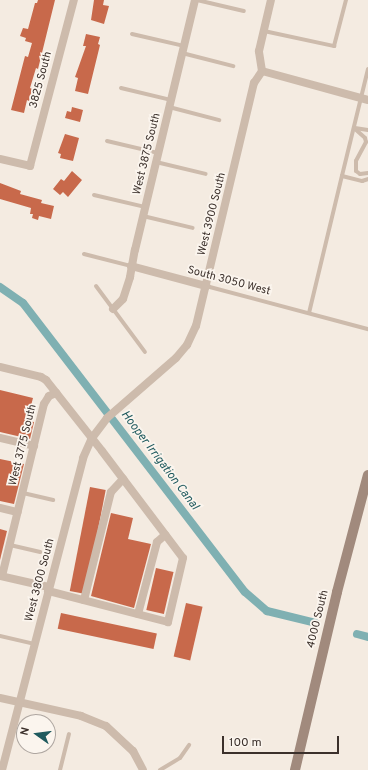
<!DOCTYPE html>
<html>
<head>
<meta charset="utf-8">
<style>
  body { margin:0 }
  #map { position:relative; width:368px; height:770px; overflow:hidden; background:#f4ebe1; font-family:Overpass,sans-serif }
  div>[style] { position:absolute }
  .canal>* { height:8px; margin:-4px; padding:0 4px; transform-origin:4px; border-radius:4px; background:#7fb0b2 }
  .building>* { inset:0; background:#c8694b; transform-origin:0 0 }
  .lane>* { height:4px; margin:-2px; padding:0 2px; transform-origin:2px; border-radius:2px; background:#cdbbac }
  .street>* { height:8px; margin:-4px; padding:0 4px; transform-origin:4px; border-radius:4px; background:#cdbbac }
  .secondary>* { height:10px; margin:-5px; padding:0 5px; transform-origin:5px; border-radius:5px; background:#a18a7d }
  span { translate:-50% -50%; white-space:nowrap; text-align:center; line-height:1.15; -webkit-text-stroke:3.5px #fbf5ee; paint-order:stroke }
  .street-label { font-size:11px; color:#3b302b }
  .water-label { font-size:12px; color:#1f5a5e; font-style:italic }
  .north { position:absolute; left:16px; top:714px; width:40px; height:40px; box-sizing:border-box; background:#fbf5ee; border:1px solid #aea6a0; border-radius:50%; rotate:284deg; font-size:11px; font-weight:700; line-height:16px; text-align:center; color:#3b302b }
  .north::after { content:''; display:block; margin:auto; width:14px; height:18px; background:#1f5a5e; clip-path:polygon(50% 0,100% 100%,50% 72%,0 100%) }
  .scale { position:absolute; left:222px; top:736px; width:117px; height:18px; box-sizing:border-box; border:2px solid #3b302b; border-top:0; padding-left:5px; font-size:12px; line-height:14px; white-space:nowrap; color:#3b302b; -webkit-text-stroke:3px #fbf5ee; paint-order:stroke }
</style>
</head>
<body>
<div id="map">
  <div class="canal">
    <i style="left:0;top:287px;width:28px;rotate:35deg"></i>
    <i style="left:23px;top:303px;width:364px;rotate:52.5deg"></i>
    <i style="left:245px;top:592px;width:29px;rotate:41deg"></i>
    <i style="left:267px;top:611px;width:50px;rotate:13.8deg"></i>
    <i style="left:357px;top:634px;width:11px;rotate:15deg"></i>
  </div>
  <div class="building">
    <i style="clip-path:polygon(38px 0,55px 0,38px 69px,36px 68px,30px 88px,32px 89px,29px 101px,27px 100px,24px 113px,11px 110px,25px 56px,28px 57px,32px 43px,25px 41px,26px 38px,20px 36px,23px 28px,28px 29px,35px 3px,37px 3px)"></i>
    <i style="clip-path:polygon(94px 0,104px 0,103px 5px,109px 6px,104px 24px,91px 20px)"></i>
    <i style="clip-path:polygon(86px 34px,100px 37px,98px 44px,100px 45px,88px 94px,75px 91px,78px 78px,75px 77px,86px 46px,83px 46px)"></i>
    <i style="clip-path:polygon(72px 107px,83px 110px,80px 122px,65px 118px,67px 111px,71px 112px)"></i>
    <i style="clip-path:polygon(65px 134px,79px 138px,73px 161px,60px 158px,61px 154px,58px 153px)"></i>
    <i style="clip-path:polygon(72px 171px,82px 180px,68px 197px,63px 192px,60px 195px,53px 189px,61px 179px,64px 181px)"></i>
    <i style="clip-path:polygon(0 183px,21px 191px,20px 194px,42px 200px,41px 203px,54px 206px,51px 219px,39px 216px,38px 220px,32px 218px,33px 214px,30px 214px,31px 208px,0 199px)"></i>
    <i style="clip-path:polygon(0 390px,33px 398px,27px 421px,34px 422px,30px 439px,0 432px)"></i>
    <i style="clip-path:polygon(0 459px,24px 464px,14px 504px,0 501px)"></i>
    <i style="left:90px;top:487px;width:16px;height:106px;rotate:11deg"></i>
    <i style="clip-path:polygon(111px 513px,133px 518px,128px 539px,151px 544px,134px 608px,91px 596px)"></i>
    <i style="clip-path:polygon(0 529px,7px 531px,0 560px)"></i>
    <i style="left:156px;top:568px;width:18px;height:43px;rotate:13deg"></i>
    <i style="left:186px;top:603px;width:17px;height:55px;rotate:13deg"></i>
    <i style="left:61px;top:613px;width:98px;height:16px;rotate:12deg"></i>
  </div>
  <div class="lane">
    <i style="left:197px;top:0;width:48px;rotate:13.2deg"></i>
    <i style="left:264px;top:31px;width:72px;rotate:12.1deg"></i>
    <i style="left:334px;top:46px;width:48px;rotate:-75.4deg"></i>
    <i style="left:132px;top:34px;width:53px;rotate:13deg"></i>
    <i style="left:182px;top:53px;width:53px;rotate:14.3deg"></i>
    <i style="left:368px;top:69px;width:110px;rotate:103.7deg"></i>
    <i style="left:342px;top:176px;width:21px;rotate:14deg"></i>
    <i style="left:362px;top:181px;width:6px;rotate:-18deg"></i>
    <i style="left:121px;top:88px;width:51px;rotate:13.5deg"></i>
    <i style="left:169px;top:107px;width:52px;rotate:14.6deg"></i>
    <i style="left:354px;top:128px;width:15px;rotate:42deg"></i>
    <i style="left:365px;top:138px;width:4px;rotate:76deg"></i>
    <i style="left:366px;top:142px;width:21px;rotate:118deg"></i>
    <i style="left:356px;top:161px;width:10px;rotate:90deg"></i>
    <i style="left:356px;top:171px;width:5px;rotate:37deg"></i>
    <i style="left:360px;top:174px;width:8px;rotate:-7deg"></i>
    <i style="left:355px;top:128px;width:13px;rotate:9deg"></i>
    <i style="left:107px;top:141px;width:52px;rotate:13.2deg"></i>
    <i style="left:156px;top:162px;width:51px;rotate:13.5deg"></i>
    <i style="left:94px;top:195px;width:52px;rotate:13.2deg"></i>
    <i style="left:143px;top:216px;width:51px;rotate:13.5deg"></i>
    <i style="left:84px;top:254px;width:49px;rotate:14.3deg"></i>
    <i style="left:96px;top:286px;width:82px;rotate:53.4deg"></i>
    <i style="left:206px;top:286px;width:168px;rotate:14.9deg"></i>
    <i style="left:309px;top:313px;width:141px;rotate:-76.5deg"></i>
    <i style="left:23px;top:493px;width:31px;rotate:13deg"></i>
    <i style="left:10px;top:545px;width:31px;rotate:13deg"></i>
    <i style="left:0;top:636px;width:35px;rotate:13deg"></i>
    <i style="left:60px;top:770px;width:37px;rotate:-76deg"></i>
    <i style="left:160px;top:770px;width:23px;rotate:-31deg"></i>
    <i style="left:180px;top:758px;width:16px;rotate:-55deg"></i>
  </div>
  <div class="street">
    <i style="left:262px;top:71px;width:110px;rotate:15.3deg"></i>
    <i style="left:262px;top:71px;width:20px;rotate:-99deg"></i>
    <i style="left:259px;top:51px;width:52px;rotate:-76.8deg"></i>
    <i style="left:0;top:159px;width:31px;rotate:13deg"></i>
    <i style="left:30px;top:166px;width:172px;rotate:-75.2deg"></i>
    <i style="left:131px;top:266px;width:78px;rotate:14.9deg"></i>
    <i style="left:113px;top:309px;width:14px;rotate:-45deg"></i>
    <i style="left:123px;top:299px;width:23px;rotate:-72deg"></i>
    <i style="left:130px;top:277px;width:27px;rotate:-80deg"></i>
    <i style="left:135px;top:250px;width:257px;rotate:-76.5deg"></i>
    <i style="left:0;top:367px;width:42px;rotate:13.7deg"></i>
    <i style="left:41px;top:377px;width:6px;rotate:31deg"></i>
    <i style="left:46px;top:380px;width:90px;rotate:51.7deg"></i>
    <i style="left:102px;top:451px;width:134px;rotate:52.9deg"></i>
    <i style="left:183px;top:558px;width:66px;rotate:103.2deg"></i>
    <i style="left:168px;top:622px;width:124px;rotate:-165.5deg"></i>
    <i style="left:0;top:438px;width:35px;rotate:13deg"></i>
    <i style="left:0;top:508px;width:18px;rotate:13deg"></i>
    <i style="left:0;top:576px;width:50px;rotate:12.7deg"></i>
    <i style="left:2px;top:576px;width:177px;rotate:-76.3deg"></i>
    <i style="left:44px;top:404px;width:9px;rotate:-58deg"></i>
    <i style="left:49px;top:396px;width:8px;rotate:-23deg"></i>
    <i style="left:84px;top:600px;width:111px;rotate:-76deg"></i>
    <i style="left:111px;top:492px;width:18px;rotate:-47deg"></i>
    <i style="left:138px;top:614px;width:74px;rotate:-75.2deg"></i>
    <i style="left:157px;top:542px;width:11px;rotate:-41deg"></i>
    <i style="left:0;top:698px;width:83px;rotate:12.5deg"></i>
    <i style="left:81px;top:716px;width:27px;rotate:22deg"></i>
    <i style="left:106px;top:726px;width:37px;rotate:43deg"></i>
    <i style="left:133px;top:751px;width:21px;rotate:62deg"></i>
    <i style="left:2px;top:770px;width:322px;rotate:-75.4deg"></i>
    <i style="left:83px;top:458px;width:22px;rotate:-66deg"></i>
    <i style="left:92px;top:438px;width:25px;rotate:-53deg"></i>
    <i style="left:107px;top:418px;width:91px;rotate:-41deg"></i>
    <i style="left:176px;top:358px;width:17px;rotate:-50deg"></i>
    <i style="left:187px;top:345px;width:21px;rotate:-65deg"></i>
    <i style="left:196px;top:326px;width:250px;rotate:-76.6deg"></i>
    <i style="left:254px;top:83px;width:14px;rotate:-56deg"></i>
  </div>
  <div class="secondary">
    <i style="left:295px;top:770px;width:183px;rotate:-76.7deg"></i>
    <i style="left:337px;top:592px;width:121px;rotate:-75.2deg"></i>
  </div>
  <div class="street-label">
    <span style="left:41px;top:80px;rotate:-75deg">3825 South</span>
    <span style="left:147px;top:154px;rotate:-76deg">West 3875 South</span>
    <span style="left:212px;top:214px;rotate:-76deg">West 3900 South</span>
    <span style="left:229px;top:281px;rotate:15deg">South 3050 West</span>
    <span style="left:23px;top:445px;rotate:-76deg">West 3775 South</span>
    <span style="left:40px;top:580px;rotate:-75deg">West 3800 South</span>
    <span style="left:318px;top:619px;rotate:-76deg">4000 South</span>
  </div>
  <div class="water-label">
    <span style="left:159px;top:461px;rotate:53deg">Hooper Irrigation Canal</span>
  </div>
  <div class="north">N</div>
  <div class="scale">100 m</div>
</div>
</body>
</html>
